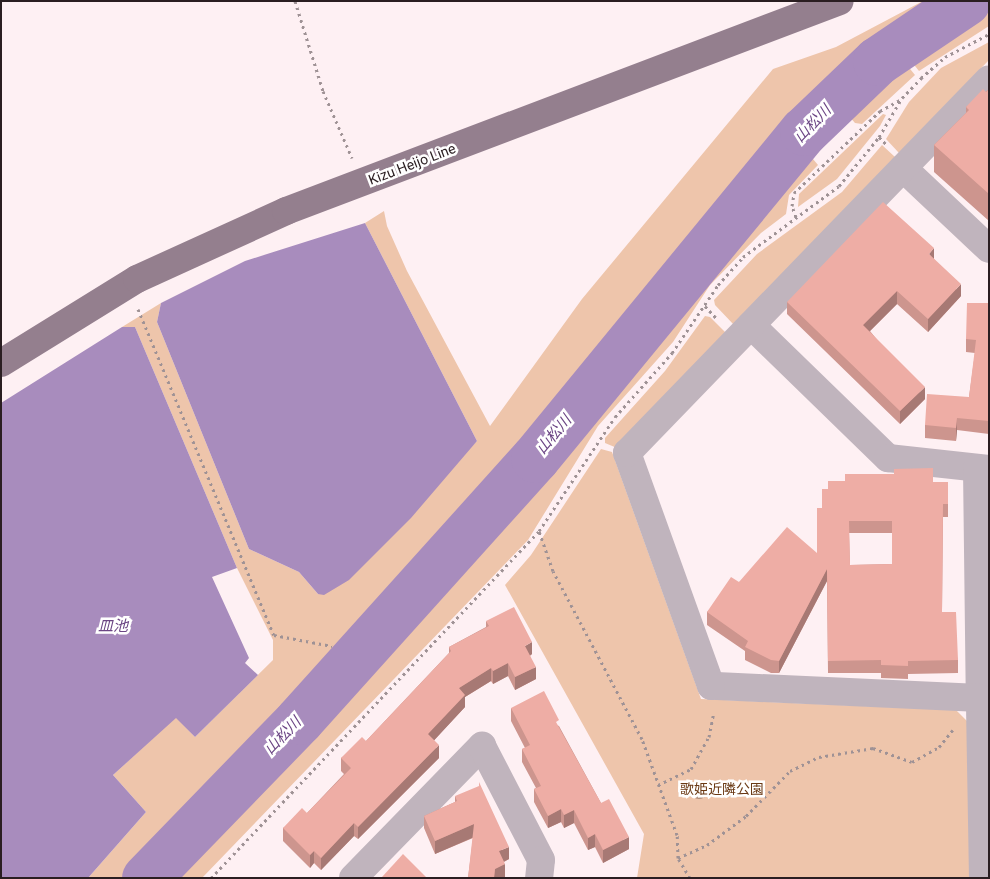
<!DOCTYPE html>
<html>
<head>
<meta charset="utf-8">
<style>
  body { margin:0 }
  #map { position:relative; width:990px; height:879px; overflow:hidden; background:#fef0f3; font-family:Roboto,"Noto Sans JP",sans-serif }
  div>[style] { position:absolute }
  .green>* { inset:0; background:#eec5ab }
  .water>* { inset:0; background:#a88cbd }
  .river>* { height:49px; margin:-24.5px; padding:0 24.5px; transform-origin:24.5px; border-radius:24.5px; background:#a88cbd }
  .path>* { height:3px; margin-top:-1.5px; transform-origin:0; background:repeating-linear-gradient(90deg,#9f9295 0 2.5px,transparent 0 6.5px) }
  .minor>* { height:28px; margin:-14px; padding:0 14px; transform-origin:14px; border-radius:14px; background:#c0b4bd }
  .major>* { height:28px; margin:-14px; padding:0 14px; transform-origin:14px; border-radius:14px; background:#947f8e }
  .trees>* { width:16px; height:16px; margin:-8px; border-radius:50%; background:#ad8b78 }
  .wall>* { inset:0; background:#cd958e }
  .shaded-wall>* { inset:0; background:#a77974 }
  .building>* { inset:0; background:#eeada5 }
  span { translate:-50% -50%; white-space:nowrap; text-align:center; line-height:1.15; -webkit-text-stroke:5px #fff; paint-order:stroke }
  .street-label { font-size:14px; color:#2a1e21 }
  .park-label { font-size:14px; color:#6a3914 }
  .water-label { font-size:15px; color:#6b4584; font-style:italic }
  .frame { position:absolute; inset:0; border:2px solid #2a1e21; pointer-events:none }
</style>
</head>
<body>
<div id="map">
  <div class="green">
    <i style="clip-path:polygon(923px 1px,946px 1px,869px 54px,780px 142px,483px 499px,479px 499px,280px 717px,276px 714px,259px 733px,257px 741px,127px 878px,88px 878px,146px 812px,113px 775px,176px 717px,195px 737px,273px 660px,273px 640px,237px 568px,135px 327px,122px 327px,161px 303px,157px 322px,249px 549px,299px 572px,318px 594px,477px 441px,365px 223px,384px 211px,387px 226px,407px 271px,490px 426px,582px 299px,773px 69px,836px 47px)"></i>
    <i style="clip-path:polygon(985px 1px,989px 1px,989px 26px,919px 71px,907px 56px)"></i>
    <i style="clip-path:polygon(989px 42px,989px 60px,899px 153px,886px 139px,909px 102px,941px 68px)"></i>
    <i style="clip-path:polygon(902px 59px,915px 75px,862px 124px,855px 123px,849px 116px,808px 153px,818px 165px,789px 195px,786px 214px,761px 233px,710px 285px,673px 342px,598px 426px,528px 540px,202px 878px,166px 878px,504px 519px,502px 516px,798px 156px,854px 99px)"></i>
    <i style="clip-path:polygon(883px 114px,886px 115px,880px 126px,837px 179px,798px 207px,799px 194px)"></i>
    <i style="clip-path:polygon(882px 145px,895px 157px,734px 325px,715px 305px,714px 300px,757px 254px,842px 192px)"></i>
    <i style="clip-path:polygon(705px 316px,710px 317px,726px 333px,617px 448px,605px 443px,605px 438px,665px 371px)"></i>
    <i style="clip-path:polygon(601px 449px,612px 452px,701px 699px,956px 710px,969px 723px,971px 878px,637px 878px,644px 834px,505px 585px,531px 555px)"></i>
  </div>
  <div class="water">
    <i style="clip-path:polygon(365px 223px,477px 441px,411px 518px,349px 580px,324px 595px,318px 594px,299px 572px,249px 549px,157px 322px,161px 303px,245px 261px)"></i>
    <i style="clip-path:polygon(122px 327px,135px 327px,237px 568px,212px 577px,249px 658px,245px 663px,258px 675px,195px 737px,176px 718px,113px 775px,146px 812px,88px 878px,1px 878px,1px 403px)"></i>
  </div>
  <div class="river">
    <i style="left:146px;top:878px;width:220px;rotate:-45.9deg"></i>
    <i style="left:299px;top:720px;width:353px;rotate:-48deg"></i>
    <i style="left:535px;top:458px;width:423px;rotate:-50.6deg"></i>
    <i style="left:804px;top:131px;width:101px;rotate:-43.8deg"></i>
    <i style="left:877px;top:61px;width:107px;rotate:-34deg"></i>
  </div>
  <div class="path">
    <i style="left:295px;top:1px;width:94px;rotate:72.7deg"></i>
    <i style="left:323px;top:91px;width:73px;rotate:66.6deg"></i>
    <i style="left:879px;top:137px;width:11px;rotate:45deg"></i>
    <i style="left:796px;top:217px;width:12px;rotate:-110deg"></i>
    <i style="left:792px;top:206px;width:13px;rotate:-81deg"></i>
    <i style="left:794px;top:193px;width:119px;rotate:-43.6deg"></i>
    <i style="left:880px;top:111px;width:23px;rotate:-29deg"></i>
    <i style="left:705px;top:306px;width:19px;rotate:47deg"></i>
    <i style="left:138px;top:309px;width:353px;rotate:67.4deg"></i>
    <i style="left:274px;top:635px;width:59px;rotate:10.7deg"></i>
    <i style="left:658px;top:785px;width:37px;rotate:-26deg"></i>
    <i style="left:691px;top:769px;width:37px;rotate:-61deg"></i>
    <i style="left:709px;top:737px;width:25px;rotate:-79deg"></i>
    <i style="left:678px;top:858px;width:32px;rotate:-24deg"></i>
    <i style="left:707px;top:845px;width:49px;rotate:-36.6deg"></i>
    <i style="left:746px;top:816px;width:63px;rotate:-45.6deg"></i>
    <i style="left:790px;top:771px;width:32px;rotate:-26deg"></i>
    <i style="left:819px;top:757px;width:55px;rotate:-9.5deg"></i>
    <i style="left:873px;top:748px;width:41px;rotate:19.7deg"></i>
    <i style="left:912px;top:762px;width:31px;rotate:-29deg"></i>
    <i style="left:939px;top:747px;width:22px;rotate:-51deg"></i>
    <i style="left:211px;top:878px;width:477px;rotate:-46.6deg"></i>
    <i style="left:690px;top:878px;width:23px;rotate:-121deg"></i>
    <i style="left:678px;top:858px;width:23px;rotate:-92deg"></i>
    <i style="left:677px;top:835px;width:102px;rotate:-110deg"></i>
    <i style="left:642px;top:739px;width:190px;rotate:-117.9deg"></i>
    <i style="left:553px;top:571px;width:42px;rotate:-109.3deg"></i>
    <i style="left:539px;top:531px;width:137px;rotate:-56.3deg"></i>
    <i style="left:615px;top:417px;width:86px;rotate:-48.3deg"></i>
    <i style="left:672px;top:353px;width:82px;rotate:-55.9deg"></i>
    <i style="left:718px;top:285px;width:38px;rotate:-48deg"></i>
    <i style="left:743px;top:257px;width:119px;rotate:-36.5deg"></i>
    <i style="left:839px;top:186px;width:63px;rotate:-50.8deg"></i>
    <i style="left:879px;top:137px;width:45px;rotate:-59.5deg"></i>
    <i style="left:902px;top:98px;width:28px;rotate:-46deg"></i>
    <i style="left:921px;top:78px;width:32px;rotate:-41deg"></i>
    <i style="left:945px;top:57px;width:50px;rotate:-27.6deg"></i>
  </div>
  <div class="minor">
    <i style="left:903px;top:168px;width:118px;rotate:43.3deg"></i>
    <i style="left:751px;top:325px;width:191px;rotate:44.2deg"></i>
    <i style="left:888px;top:458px;width:102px;rotate:6.2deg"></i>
    <i style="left:977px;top:468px;width:230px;rotate:89.3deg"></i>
    <i style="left:353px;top:878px;width:185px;rotate:-45.7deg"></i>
    <i style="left:482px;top:746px;width:128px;rotate:62.6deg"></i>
    <i style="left:541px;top:860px;width:18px;rotate:96deg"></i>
    <i style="left:983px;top:878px;width:180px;rotate:-91deg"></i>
    <i style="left:980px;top:698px;width:269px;rotate:-177.4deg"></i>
    <i style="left:711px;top:686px;width:248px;rotate:-109.8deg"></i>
    <i style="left:627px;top:453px;width:520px;rotate:-45.93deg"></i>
  </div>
  <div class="major">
    <i style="left:1px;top:363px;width:160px;rotate:-31.7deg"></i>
    <i style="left:137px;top:279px;width:164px;rotate:-24.5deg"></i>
    <i style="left:286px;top:211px;width:592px;rotate:-20.76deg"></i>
  </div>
  <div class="trees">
    <i style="left:699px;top:791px"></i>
  </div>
  <div class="wall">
    <i style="clip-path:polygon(989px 89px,989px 221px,934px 172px,934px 145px,966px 113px,966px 107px)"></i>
    <i style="clip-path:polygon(934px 259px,961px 296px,928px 332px,897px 304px,870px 331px,925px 399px,900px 424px,787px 314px,787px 302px)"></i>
    <i style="clip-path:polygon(989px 303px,989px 434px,957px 430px,956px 441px,925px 438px,925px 425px,969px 397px,975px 353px,966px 352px,966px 339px)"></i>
    <i style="clip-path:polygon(evenodd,933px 482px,948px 482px,948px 517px,943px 517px,942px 612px,958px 660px,958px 673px,908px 674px,908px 679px,881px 678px,881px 673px,828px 673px,827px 581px,779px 673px,771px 673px,745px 660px,745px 651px,707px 625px,707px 612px,739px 582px,817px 553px,822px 508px,933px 482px,849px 533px,892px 533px,892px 564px,850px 565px,849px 533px)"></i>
    <i style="clip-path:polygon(486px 621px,532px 654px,530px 656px,536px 679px,515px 690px,508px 676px,493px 684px,491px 681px,465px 697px,465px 707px,434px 740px,439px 758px,358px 839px,354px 836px,321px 870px,314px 863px,310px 868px,283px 841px,283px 828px,307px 813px,344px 774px,341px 771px,341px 758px,366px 741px,449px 653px,449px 647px,486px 627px)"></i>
    <i style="clip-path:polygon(511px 708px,559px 726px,601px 803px,629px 849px,603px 863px,595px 847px,588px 850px,574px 823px,564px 828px,561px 822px,548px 828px,534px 802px,534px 789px,536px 788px,522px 762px,522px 749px,525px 748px,511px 721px)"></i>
    <i style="clip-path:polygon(455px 796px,509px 859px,504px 862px,505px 877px,503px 878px,468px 878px,473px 838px,435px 854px,424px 828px,424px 816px,455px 802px)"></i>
  </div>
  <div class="shaded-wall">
    <i style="clip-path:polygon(934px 248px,934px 261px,929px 254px)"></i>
    <i style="clip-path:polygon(961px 284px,961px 296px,928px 332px,928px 319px)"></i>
    <i style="clip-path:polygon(897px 291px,897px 304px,863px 338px,863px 325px)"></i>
    <i style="clip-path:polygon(925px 387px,925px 399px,900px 424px,900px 411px)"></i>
    <i style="clip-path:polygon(957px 418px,957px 430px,956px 441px,956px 428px)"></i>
    <i style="clip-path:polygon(827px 569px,827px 581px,779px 673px,779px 661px)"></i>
    <i style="clip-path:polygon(532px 642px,532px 654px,525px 658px,525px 646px)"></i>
    <i style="clip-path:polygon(508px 663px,508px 676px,493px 684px,493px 671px)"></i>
    <i style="clip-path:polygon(536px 667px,536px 679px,515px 690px,515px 677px)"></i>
    <i style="clip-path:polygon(491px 668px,491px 681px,465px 697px,465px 707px,428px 747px,428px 734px,459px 688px)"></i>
    <i style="clip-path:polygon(439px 745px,439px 758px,358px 839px,358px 827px)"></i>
    <i style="clip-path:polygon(561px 809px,561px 822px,548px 828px,548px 816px)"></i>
    <i style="clip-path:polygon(574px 810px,574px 823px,564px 828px,564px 815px)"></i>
    <i style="clip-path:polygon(354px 823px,354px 836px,321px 870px,321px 858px)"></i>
    <i style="clip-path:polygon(474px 824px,474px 837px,435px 854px,435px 841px)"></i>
    <i style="clip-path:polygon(595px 834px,595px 847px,588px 850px,588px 838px)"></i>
    <i style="clip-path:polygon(629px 837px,629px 849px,603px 863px,603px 850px)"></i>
    <i style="clip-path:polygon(509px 847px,509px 859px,499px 864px,499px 851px)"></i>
    <i style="clip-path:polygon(314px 851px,314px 863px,310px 868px,310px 855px)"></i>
    <i style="clip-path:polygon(505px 864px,505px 877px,503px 878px,494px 878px,495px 869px)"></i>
  </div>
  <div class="building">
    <i style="clip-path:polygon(983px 89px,986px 92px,989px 89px,989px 194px,934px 145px,969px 110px,966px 107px)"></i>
    <i style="clip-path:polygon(883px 202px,934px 248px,929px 254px,961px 284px,928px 319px,897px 291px,863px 325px,925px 387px,900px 411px,787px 302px)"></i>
    <i style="clip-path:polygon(967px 303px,989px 303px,989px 421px,957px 418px,956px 428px,925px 425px,927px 394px,969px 397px,976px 340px,966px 339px)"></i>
    <i style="clip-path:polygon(evenodd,933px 468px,933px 482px,948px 482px,948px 504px,943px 504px,942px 612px,956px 612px,958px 660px,908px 661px,908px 666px,881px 665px,881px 660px,828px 661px,827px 569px,779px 661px,771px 660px,745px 647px,748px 641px,707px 612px,731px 577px,739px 582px,787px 527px,817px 553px,817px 508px,822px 508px,822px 489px,828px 489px,828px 481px,845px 481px,845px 474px,894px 474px,894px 469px,933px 468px,849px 521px,892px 521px,892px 564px,850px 565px,849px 521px)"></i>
    <i style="clip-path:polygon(514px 607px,532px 642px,525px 646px,536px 667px,515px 677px,508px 663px,493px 671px,491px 668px,459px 688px,465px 695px,428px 734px,439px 745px,358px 827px,354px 823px,321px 858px,314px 851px,310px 855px,283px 828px,302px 808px,307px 813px,351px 768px,341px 758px,362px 737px,366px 741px,451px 651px,449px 647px,489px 626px,486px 621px)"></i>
    <i style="clip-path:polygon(544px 691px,559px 720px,556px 722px,601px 803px,609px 799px,629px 837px,603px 850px,595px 834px,588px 838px,574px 810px,564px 815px,561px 809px,548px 816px,534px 789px,541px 786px,522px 749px,530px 745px,511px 708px)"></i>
    <i style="clip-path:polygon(479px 782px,509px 847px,499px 851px,505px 864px,495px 869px,494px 878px,468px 878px,474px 824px,435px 841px,424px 816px,457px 801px,455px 796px,479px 786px)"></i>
    <i style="clip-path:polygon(403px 854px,427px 878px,383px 878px,382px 877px)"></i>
  </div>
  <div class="street-label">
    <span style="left:412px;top:164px;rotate:-21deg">Kizu Heijo Line</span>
  </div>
  <div class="park-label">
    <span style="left:722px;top:789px">歌姫近隣公園</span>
  </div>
  <div class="water-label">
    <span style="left:813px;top:124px;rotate:-46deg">山松川</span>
    <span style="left:554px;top:435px;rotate:-50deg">山松川</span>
    <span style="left:113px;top:627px">皿池</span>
    <span style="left:283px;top:736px;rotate:-46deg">山松川</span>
  </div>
  <div class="frame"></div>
</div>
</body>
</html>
